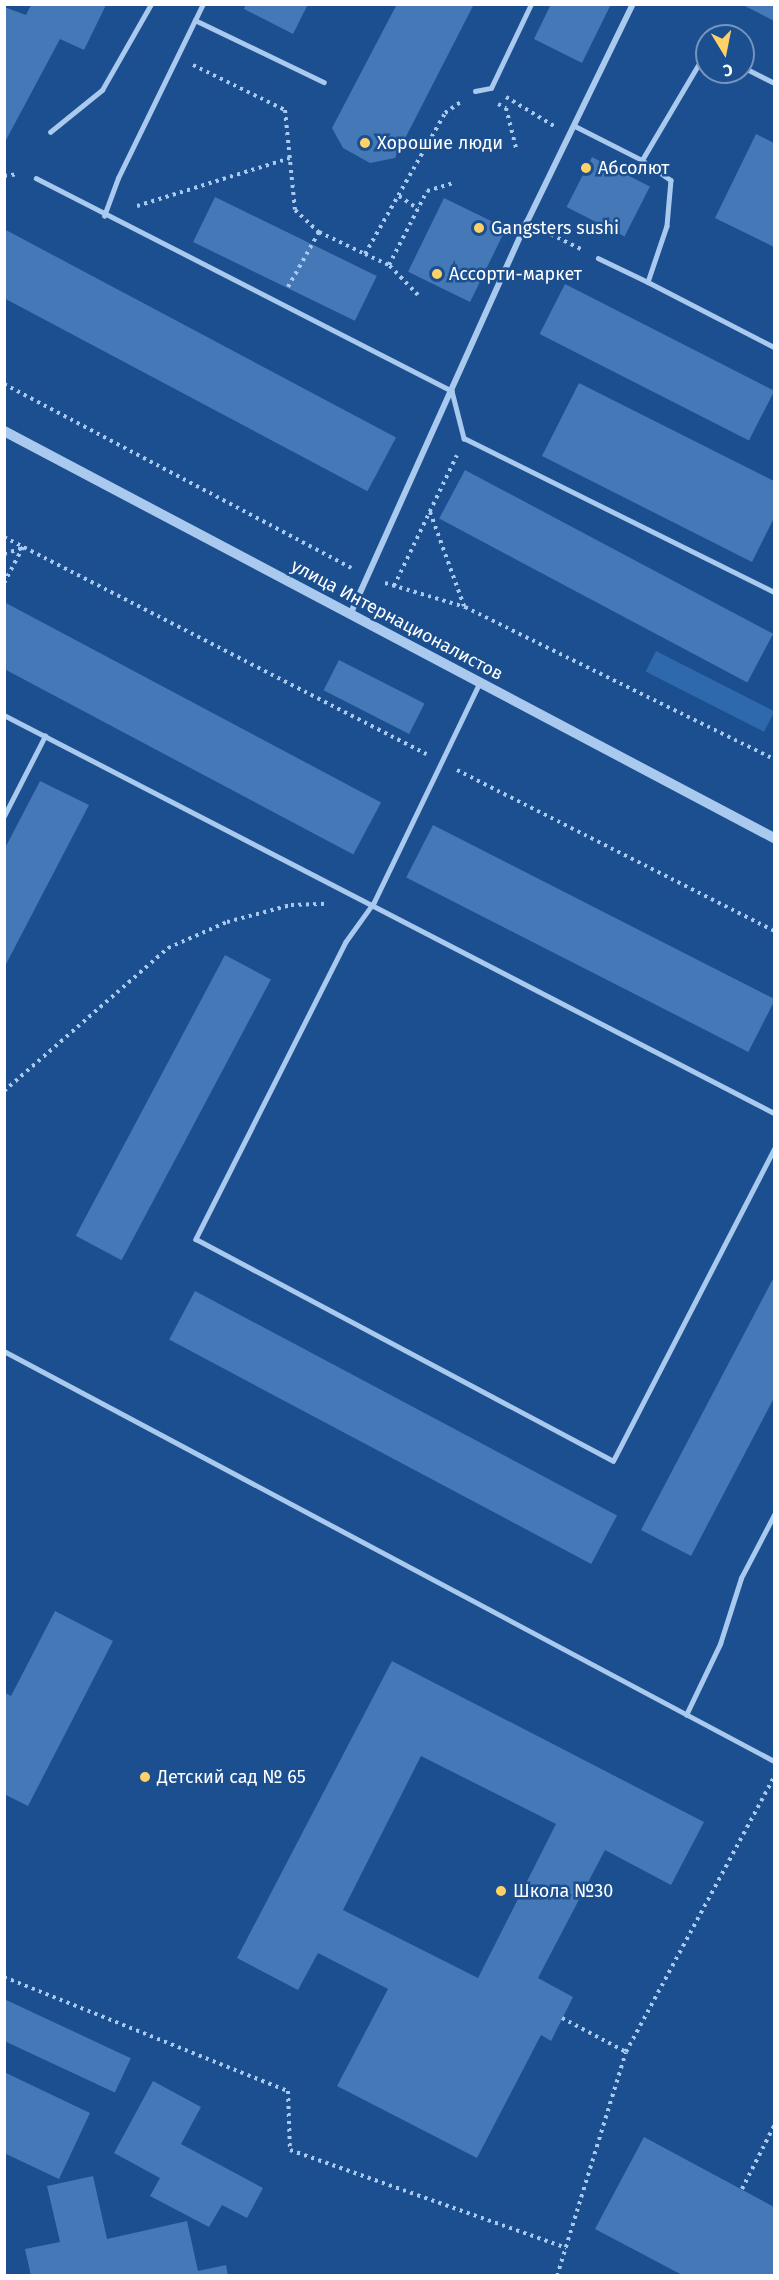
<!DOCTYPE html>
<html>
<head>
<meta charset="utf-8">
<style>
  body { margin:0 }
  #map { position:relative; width:779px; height:2280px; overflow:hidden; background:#1b4f8f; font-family:"Fira Sans",sans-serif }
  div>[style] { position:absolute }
  .green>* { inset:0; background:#2e69ad; transform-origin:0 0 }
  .building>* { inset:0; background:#4478b7; transform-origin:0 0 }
  .path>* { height:4px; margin-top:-2px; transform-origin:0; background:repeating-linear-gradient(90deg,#a9c9ee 0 3px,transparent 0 7.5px) }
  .service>* { height:4.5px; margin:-2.25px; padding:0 2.25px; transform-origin:2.25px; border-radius:2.25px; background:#a9c9ee }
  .minor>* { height:6px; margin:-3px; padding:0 3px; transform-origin:3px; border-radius:3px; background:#a9c9ee }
  .tertiary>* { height:10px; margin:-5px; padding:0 5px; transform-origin:5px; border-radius:5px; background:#a9c9ee }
  .dots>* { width:16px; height:16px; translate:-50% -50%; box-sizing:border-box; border:3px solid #1b4f8f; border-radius:50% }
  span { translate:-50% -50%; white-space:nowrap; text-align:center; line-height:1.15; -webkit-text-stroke:5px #1b4f8f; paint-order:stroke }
  .poi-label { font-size:18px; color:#fff }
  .left { translate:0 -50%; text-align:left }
  .street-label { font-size:18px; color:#fff }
  .frame { position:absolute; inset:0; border:6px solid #fff; pointer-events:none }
  .north { position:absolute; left:695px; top:24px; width:60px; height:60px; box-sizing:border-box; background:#1b4f8f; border:2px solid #7695bc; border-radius:50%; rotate:170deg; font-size:16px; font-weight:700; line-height:24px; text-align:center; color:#fff }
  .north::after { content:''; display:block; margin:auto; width:21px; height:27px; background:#ffd166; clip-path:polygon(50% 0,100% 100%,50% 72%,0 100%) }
</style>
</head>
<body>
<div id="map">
  <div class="green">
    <i style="left:656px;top:651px;width:133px;height:23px;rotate:27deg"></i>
  </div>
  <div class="building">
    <i style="clip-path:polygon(246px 4px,308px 4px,293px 34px,244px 9px)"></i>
    <i style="clip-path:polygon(397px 4px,474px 4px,395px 158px,370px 163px,343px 148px,332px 128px)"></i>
    <i style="clip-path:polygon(551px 4px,611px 4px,582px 63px,534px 39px)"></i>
    <i style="clip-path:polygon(742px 4px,774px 4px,774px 21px,747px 7px)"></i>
    <i style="clip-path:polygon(31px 5px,106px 5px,84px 50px,60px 39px,6px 140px,4px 7px,26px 15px)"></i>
    <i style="clip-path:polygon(756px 134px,774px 143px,774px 247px,715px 218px)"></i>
    <i style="left:592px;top:157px;width:65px;height:56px;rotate:27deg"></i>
    <i style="left:215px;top:197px;width:180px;height:50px;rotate:26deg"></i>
    <i style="left:444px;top:198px;width:69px;height:82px;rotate:26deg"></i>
    <i style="left:4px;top:229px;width:444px;height:61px;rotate:28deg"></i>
    <i style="left:565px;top:284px;width:235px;height:56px;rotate:27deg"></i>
    <i style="clip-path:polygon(579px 383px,774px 481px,774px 518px,752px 562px,542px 456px)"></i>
    <i style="left:465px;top:470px;width:349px;height:55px;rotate:28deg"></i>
    <i style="left:4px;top:602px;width:427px;height:59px;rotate:28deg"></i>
    <i style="left:339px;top:660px;width:96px;height:34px;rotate:27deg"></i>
    <i style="clip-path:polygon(40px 781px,89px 805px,4px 968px,4px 850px)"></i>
    <i style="left:433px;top:825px;width:384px;height:59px;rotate:27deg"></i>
    <i style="left:225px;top:955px;width:52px;height:318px;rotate:28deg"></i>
    <i style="clip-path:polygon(774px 1277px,774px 1398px,691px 1556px,641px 1530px)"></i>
    <i style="left:195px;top:1291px;width:478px;height:55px;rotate:28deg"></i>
    <i style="clip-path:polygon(55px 1611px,113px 1641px,28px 1806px,4px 1794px,4px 1692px,11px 1696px)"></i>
    <i style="clip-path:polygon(evenodd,392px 1661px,704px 1822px,671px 1885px,605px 1850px,538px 1978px,573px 1997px,551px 2041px,541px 2035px,477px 2158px,337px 2086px,388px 1989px,318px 1953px,298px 1990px,237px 1958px,392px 1661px,421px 1756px,556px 1824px,478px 1978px,343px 1910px,421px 1756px)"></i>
    <i style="left:4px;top:1999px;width:140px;height:38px;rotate:25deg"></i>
    <i style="clip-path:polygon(4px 2072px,90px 2113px,59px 2179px,4px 2153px)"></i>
    <i style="clip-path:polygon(153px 2081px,201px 2107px,181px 2144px,263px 2188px,247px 2218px,222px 2205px,209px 2227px,150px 2196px,160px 2178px,114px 2153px)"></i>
    <i style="clip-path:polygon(644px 2137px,774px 2207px,774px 2276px,684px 2276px,595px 2229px)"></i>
    <i style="clip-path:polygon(93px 2176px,107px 2239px,187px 2221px,198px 2271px,226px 2265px,228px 2276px,31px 2276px,25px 2249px,60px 2242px,47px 2186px)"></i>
  </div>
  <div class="path">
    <i style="left:193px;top:65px;width:102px;rotate:26.1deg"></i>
    <i style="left:285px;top:110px;width:100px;rotate:84.3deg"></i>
    <i style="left:295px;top:210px;width:33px;rotate:43deg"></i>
    <i style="left:319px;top:232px;width:51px;rotate:25.6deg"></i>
    <i style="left:365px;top:254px;width:162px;rotate:-60.4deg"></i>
    <i style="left:445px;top:113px;width:21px;rotate:-35deg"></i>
    <i style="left:506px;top:97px;width:56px;rotate:31.1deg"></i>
    <i style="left:498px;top:104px;width:9px;rotate:27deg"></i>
    <i style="left:506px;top:108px;width:41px;rotate:76deg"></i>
    <i style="left:4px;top:176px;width:15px;rotate:-8deg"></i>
    <i style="left:399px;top:196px;width:23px;rotate:34deg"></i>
    <i style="left:137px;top:206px;width:160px;rotate:-17.4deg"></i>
    <i style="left:544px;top:231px;width:43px;rotate:26deg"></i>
    <i style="left:365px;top:254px;width:26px;rotate:25deg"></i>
    <i style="left:288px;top:287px;width:63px;rotate:-60.6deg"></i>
    <i style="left:418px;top:295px;width:42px;rotate:-134deg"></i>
    <i style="left:389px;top:265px;width:83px;rotate:-62.8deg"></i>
    <i style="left:427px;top:191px;width:28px;rotate:-17deg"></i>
    <i style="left:4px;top:384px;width:393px;rotate:27.9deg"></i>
    <i style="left:430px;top:512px;width:100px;rotate:70.1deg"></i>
    <i style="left:4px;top:537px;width:475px;rotate:27.2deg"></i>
    <i style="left:4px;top:554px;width:20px;rotate:-18deg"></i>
    <i style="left:4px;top:583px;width:41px;rotate:-62.2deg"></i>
    <i style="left:385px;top:583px;width:84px;rotate:16.7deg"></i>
    <i style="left:465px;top:607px;width:344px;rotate:26.2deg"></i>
    <i style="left:394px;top:586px;width:145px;rotate:-64.3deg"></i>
    <i style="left:457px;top:770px;width:356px;rotate:26.9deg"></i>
    <i style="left:4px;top:1091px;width:218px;rotate:-41.1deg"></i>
    <i style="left:168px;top:948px;width:64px;rotate:-23.8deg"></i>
    <i style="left:227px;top:922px;width:66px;rotate:-14.9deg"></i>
    <i style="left:291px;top:905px;width:35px;rotate:-2deg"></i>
    <i style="left:4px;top:1977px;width:306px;rotate:21.9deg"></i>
    <i style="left:288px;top:2091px;width:59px;rotate:88.1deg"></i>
    <i style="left:290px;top:2150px;width:293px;rotate:19.5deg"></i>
    <i style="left:562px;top:2018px;width:72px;rotate:28deg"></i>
    <i style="left:626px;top:2052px;width:310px;rotate:-61.7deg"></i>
    <i style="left:742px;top:2189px;width:71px;rotate:-63.1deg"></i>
    <i style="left:557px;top:2276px;width:234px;rotate:-72.9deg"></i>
  </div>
  <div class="service">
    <i style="left:195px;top:20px;width:143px;rotate:25.7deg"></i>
    <i style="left:743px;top:67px;width:35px;rotate:27deg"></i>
    <i style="left:475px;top:91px;width:16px;rotate:-11deg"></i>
    <i style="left:491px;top:88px;width:93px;rotate:-64.5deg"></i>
    <i style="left:575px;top:126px;width:75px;rotate:26.9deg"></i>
    <i style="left:642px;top:160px;width:128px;rotate:-59.4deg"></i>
    <i style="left:50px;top:132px;width:67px;rotate:-38.9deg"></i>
    <i style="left:102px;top:90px;width:99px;rotate:-60.3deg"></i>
    <i style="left:642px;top:160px;width:35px;rotate:35deg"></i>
    <i style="left:671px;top:180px;width:46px;rotate:95deg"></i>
    <i style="left:667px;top:226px;width:59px;rotate:108.7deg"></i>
    <i style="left:648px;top:282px;width:142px;rotate:27.3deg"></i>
    <i style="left:36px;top:178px;width:467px;rotate:27.1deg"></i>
    <i style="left:452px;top:391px;width:49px;rotate:75.7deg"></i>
    <i style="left:464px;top:438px;width:346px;rotate:26.4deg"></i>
    <i style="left:104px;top:216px;width:40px;rotate:-69.8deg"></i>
    <i style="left:118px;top:178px;width:194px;rotate:-64deg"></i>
    <i style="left:598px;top:258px;width:55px;rotate:25.6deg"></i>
    <i style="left:480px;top:683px;width:244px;rotate:115.7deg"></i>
    <i style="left:374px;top:903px;width:48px;rotate:125.7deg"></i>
    <i style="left:346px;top:942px;width:333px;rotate:116.8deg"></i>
    <i style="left:196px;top:1239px;width:472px;rotate:28deg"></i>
    <i style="left:613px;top:1461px;width:351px;rotate:-62.7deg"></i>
    <i style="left:4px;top:715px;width:867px;rotate:27.33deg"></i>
    <i style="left:4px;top:816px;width:90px;rotate:-62.9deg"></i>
    <i style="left:4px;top:1351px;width:872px;rotate:28.03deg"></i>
    <i style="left:686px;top:1715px;width:79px;rotate:-64.4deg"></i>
    <i style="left:720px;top:1644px;width:69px;rotate:-72.3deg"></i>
    <i style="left:741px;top:1578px;width:71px;rotate:-62.4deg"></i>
  </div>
  <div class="minor">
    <i style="left:350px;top:615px;width:431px;rotate:-65.8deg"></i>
    <i style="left:527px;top:222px;width:242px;rotate:-64.1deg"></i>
  </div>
  <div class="tertiary">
    <i style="left:4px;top:431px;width:871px;rotate:27.86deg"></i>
  </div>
  <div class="dots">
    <i style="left:365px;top:143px;background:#ffd166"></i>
    <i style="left:586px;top:168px;background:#ffd166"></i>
    <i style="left:479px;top:228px;background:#ffd166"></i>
    <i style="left:437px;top:274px;background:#ffd166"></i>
    <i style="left:145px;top:1777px;background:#ffd166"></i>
    <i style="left:501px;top:1891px;background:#ffd166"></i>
  </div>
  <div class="poi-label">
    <span class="left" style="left:377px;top:143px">Хорошие люди</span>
    <span class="left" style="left:598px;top:168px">Абсолют</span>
    <span class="left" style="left:491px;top:228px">Gangsters sushi</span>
    <span class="left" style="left:449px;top:274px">Ассорти-маркет</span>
    <span class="left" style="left:157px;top:1777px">Детский сад № 65</span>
    <span class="left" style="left:513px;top:1891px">Школа №30</span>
  </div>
  <div class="street-label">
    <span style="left:397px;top:620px;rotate:28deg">улица Интернационалистов</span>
  </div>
  <div class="frame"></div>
  <div class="north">С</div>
</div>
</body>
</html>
